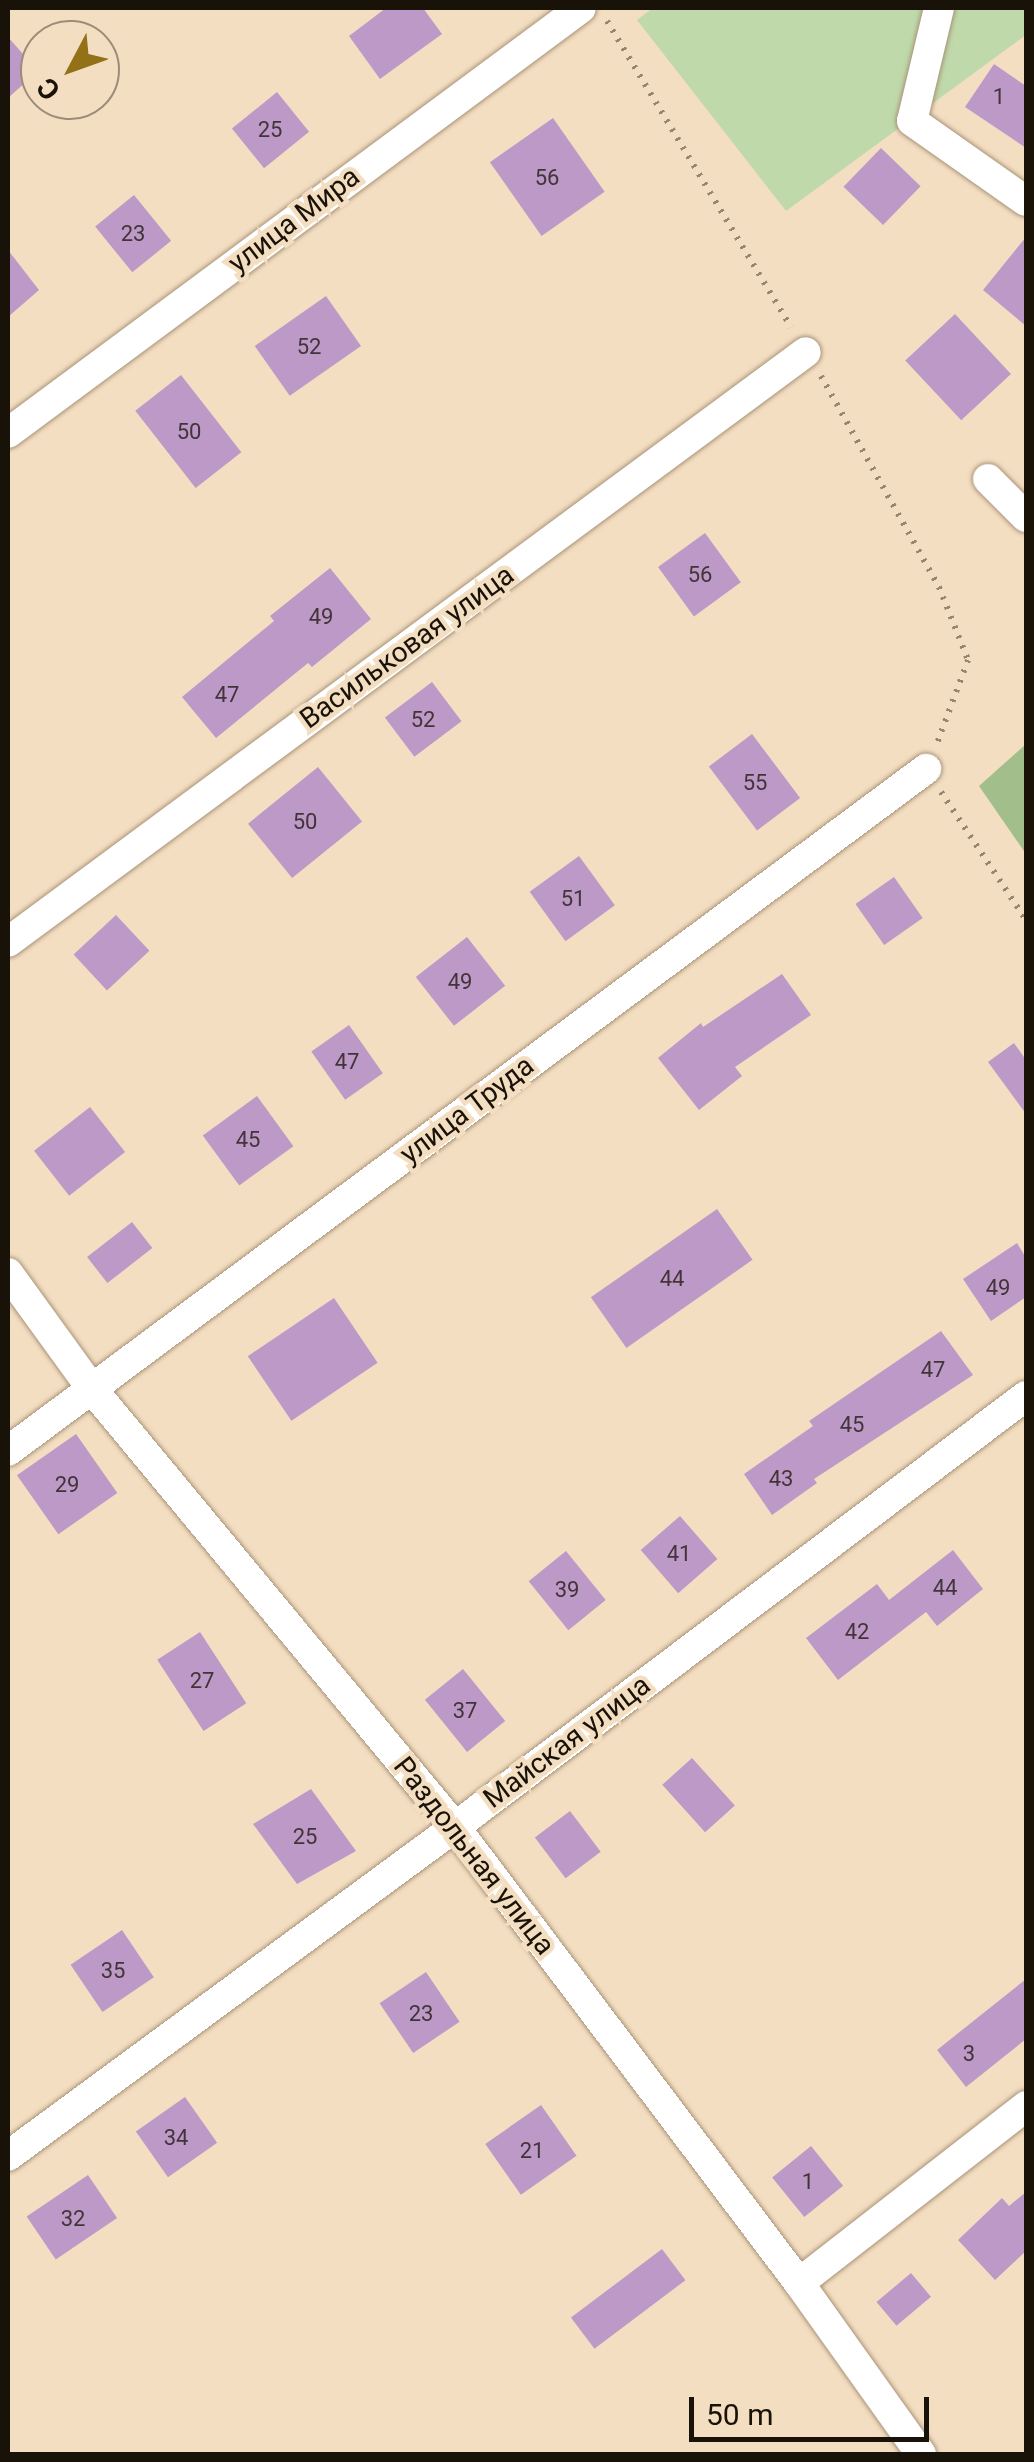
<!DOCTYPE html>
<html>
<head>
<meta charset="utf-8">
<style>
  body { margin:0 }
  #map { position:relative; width:1034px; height:2462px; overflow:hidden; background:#f4dec2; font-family:Roboto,sans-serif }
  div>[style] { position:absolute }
  .green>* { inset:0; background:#bfd9aa }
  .forest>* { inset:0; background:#a2be8a }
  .building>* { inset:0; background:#bd99c8; transform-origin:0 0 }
  .path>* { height:6px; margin-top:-3px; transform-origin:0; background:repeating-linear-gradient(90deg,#958672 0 2.5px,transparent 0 10.5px) }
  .roads { filter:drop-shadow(0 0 2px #a89479) drop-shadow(0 0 2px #a89479) }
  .street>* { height:30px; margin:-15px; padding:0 15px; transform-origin:15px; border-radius:15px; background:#fff }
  span { translate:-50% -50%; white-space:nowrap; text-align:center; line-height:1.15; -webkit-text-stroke:9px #f4dec2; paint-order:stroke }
  .number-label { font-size:22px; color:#423438 }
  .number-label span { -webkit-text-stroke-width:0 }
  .street-label { font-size:28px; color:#191208 }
  .frame { position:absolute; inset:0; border:10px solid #191208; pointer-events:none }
  .north { position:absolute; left:20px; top:20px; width:100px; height:100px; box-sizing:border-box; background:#f4dec2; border:2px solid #9c8c78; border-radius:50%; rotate:229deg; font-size:28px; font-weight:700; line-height:40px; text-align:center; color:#191208 }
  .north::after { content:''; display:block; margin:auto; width:35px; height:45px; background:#927117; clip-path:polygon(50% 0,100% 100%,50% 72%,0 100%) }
  .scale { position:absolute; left:689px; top:2397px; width:240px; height:45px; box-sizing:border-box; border:5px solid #191208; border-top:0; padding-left:12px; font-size:30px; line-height:35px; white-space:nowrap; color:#191208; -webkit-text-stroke:8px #f4dec2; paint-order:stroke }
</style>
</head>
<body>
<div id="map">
  <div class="green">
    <i style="clip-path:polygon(653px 8px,1026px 8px,1026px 35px,786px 211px,637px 20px)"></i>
  </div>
  <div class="forest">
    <i style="clip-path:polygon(1026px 744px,1026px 854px,979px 786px)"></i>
  </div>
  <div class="building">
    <i style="clip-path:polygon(386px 8px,423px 8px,442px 34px,380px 79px,349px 36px)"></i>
    <i style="clip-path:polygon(8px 37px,38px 71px,8px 98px)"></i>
    <i style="clip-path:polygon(994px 64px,1026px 86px,1026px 148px,965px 107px)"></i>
    <i style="left:277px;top:92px;width:51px;height:58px;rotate:51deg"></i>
    <i style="left:553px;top:118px;width:90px;height:77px;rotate:55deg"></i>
    <i style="left:881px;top:148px;width:55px;height:54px;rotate:44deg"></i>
    <i style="left:134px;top:195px;width:59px;height:50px;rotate:51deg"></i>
    <i style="clip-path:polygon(1026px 237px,1026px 326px,983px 290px)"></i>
    <i style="clip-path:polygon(8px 250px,39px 290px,8px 317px)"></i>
    <i style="left:326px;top:296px;width:61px;height:87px;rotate:55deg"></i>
    <i style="left:955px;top:314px;width:82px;height:68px;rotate:47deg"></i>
    <i style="left:181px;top:375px;width:98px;height:58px;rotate:52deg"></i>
    <i style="left:705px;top:533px;width:61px;height:58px;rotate:54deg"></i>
    <i style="clip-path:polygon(330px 568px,371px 619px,312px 667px,308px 663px,216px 738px,182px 697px,274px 621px,270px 616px)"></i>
    <i style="left:432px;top:682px;width:49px;height:59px;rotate:53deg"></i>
    <i style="left:752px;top:734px;width:80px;height:54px;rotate:53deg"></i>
    <i style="left:318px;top:767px;width:70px;height:90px;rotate:51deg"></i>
    <i style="left:579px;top:856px;width:61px;height:61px;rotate:54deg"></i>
    <i style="left:894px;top:877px;width:50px;height:47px;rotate:55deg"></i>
    <i style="left:116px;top:915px;width:49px;height:58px;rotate:47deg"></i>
    <i style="left:467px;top:937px;width:62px;height:65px;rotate:52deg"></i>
    <i style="clip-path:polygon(782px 974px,811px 1015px,735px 1067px,742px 1076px,699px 1110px,658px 1058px,701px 1023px,703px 1027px)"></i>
    <i style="left:349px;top:1025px;width:59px;height:46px;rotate:55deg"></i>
    <i style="clip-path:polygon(1014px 1043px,1026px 1060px,1026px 1114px,988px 1062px)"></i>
    <i style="left:257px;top:1096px;width:62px;height:67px;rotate:54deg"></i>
    <i style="left:90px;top:1107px;width:57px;height:71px;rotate:52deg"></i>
    <i style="left:717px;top:1209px;width:62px;height:154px;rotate:55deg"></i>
    <i style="left:132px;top:1222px;width:33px;height:57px;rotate:52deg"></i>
    <i style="clip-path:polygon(1017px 1243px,1026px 1258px,1026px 1297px,991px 1321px,963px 1279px)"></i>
    <i style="left:334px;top:1298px;width:78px;height:104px;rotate:56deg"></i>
    <i style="clip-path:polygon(941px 1331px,973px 1375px,814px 1479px,817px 1483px,772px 1515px,744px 1474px,813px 1426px,809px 1421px)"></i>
    <i style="left:76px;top:1434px;width:72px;height:72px;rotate:55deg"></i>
    <i style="left:680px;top:1516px;width:57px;height:52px;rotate:49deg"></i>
    <i style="clip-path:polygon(953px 1550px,983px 1589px,937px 1626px,926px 1612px,838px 1680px,806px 1638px,877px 1584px,889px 1600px)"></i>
    <i style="left:566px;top:1551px;width:63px;height:48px;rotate:51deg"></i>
    <i style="left:200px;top:1632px;width:85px;height:51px;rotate:57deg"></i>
    <i style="left:463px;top:1669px;width:67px;height:49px;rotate:51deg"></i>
    <i style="left:692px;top:1758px;width:64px;height:40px;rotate:48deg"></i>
    <i style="clip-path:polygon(311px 1789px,356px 1851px,297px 1884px,253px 1824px)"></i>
    <i style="left:570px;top:1811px;width:51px;height:44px;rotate:53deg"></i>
    <i style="left:122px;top:1930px;width:57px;height:62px;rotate:56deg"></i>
    <i style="left:426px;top:1972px;width:60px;height:56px;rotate:56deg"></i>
    <i style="clip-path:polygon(1026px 1979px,1026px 2039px,966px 2087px,937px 2050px)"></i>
    <i style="left:185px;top:2097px;width:56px;height:60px;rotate:55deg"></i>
    <i style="left:541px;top:2105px;width:62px;height:68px;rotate:55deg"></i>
    <i style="left:811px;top:2146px;width:51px;height:50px;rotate:51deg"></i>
    <i style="left:88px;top:2175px;width:52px;height:74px;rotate:56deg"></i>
    <i style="clip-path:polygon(1026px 2192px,1026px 2251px,995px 2280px,958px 2240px,1002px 2198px,1009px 2206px)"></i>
    <i style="left:662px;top:2249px;width:39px;height:114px;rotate:53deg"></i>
    <i style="left:911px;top:2273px;width:31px;height:45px;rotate:50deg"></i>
  </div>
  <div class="path">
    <i style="left:607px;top:21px;width:357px;rotate:59deg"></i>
    <i style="left:821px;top:376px;width:242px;rotate:60.8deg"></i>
    <i style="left:939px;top:587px;width:79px;rotate:68.3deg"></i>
    <i style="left:968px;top:660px;width:92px;rotate:110.4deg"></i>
    <i style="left:941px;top:792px;width:154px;rotate:56.4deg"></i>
  </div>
  <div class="roads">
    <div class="street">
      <i style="left:939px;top:8px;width:116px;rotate:103.4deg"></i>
      <i style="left:912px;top:121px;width:139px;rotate:35.1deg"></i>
      <i style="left:8px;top:433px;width:713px;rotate:-36.56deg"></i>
      <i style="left:988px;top:479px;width:54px;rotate:45deg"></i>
      <i style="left:8px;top:942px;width:992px;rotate:-36.48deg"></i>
      <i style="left:8px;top:1273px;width:143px;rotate:54.1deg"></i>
      <i style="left:92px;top:1389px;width:569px;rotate:50.35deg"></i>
      <i style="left:455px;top:1827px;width:571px;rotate:52.97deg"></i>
      <i style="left:799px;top:2283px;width:210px;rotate:54.5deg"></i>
      <i style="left:8px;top:1451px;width:1144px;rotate:-36.61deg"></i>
      <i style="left:8px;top:2156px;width:555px;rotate:-36.35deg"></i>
      <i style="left:455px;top:1827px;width:715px;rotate:-37.05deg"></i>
      <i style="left:799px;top:2283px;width:288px;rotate:-37.9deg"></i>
    </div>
  </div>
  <div class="number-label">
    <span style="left:999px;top:97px">1</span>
    <span style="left:270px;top:130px">25</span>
    <span style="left:547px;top:178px">56</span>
    <span style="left:133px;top:234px">23</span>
    <span style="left:309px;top:347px">52</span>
    <span style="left:189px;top:432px">50</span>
    <span style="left:700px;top:575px">56</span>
    <span style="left:321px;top:617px">49</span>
    <span style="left:227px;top:695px">47</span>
    <span style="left:423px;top:720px">52</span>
    <span style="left:755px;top:783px">55</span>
    <span style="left:305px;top:822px">50</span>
    <span style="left:573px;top:899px">51</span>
    <span style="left:460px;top:982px">49</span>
    <span style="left:347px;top:1062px">47</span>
    <span style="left:248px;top:1140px">45</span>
    <span style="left:672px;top:1279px">44</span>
    <span style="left:998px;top:1288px">49</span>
    <span style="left:933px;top:1370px">47</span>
    <span style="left:852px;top:1425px">45</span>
    <span style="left:781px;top:1479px">43</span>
    <span style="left:67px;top:1485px">29</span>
    <span style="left:679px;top:1554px">41</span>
    <span style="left:945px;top:1588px">44</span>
    <span style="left:567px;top:1590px">39</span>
    <span style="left:857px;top:1632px">42</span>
    <span style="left:202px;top:1681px">27</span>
    <span style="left:465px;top:1711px">37</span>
    <span style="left:305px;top:1837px">25</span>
    <span style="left:113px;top:1971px">35</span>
    <span style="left:421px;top:2014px">23</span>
    <span style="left:969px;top:2054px">3</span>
    <span style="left:176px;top:2138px">34</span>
    <span style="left:532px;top:2151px">21</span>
    <span style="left:808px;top:2182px">1</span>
    <span style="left:73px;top:2219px">32</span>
  </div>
  <div class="street-label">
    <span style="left:294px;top:220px;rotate:-37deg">улица Мира</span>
    <span style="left:407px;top:647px;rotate:-36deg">Васильковая улица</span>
    <span style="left:467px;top:1110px;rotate:-37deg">улица Труда</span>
    <span style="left:567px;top:1742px;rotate:-37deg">Майская улица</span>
    <span style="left:474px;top:1856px;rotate:52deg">Раздольная улица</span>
  </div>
  <div class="frame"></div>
  <div class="north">С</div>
  <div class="scale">50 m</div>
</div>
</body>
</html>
